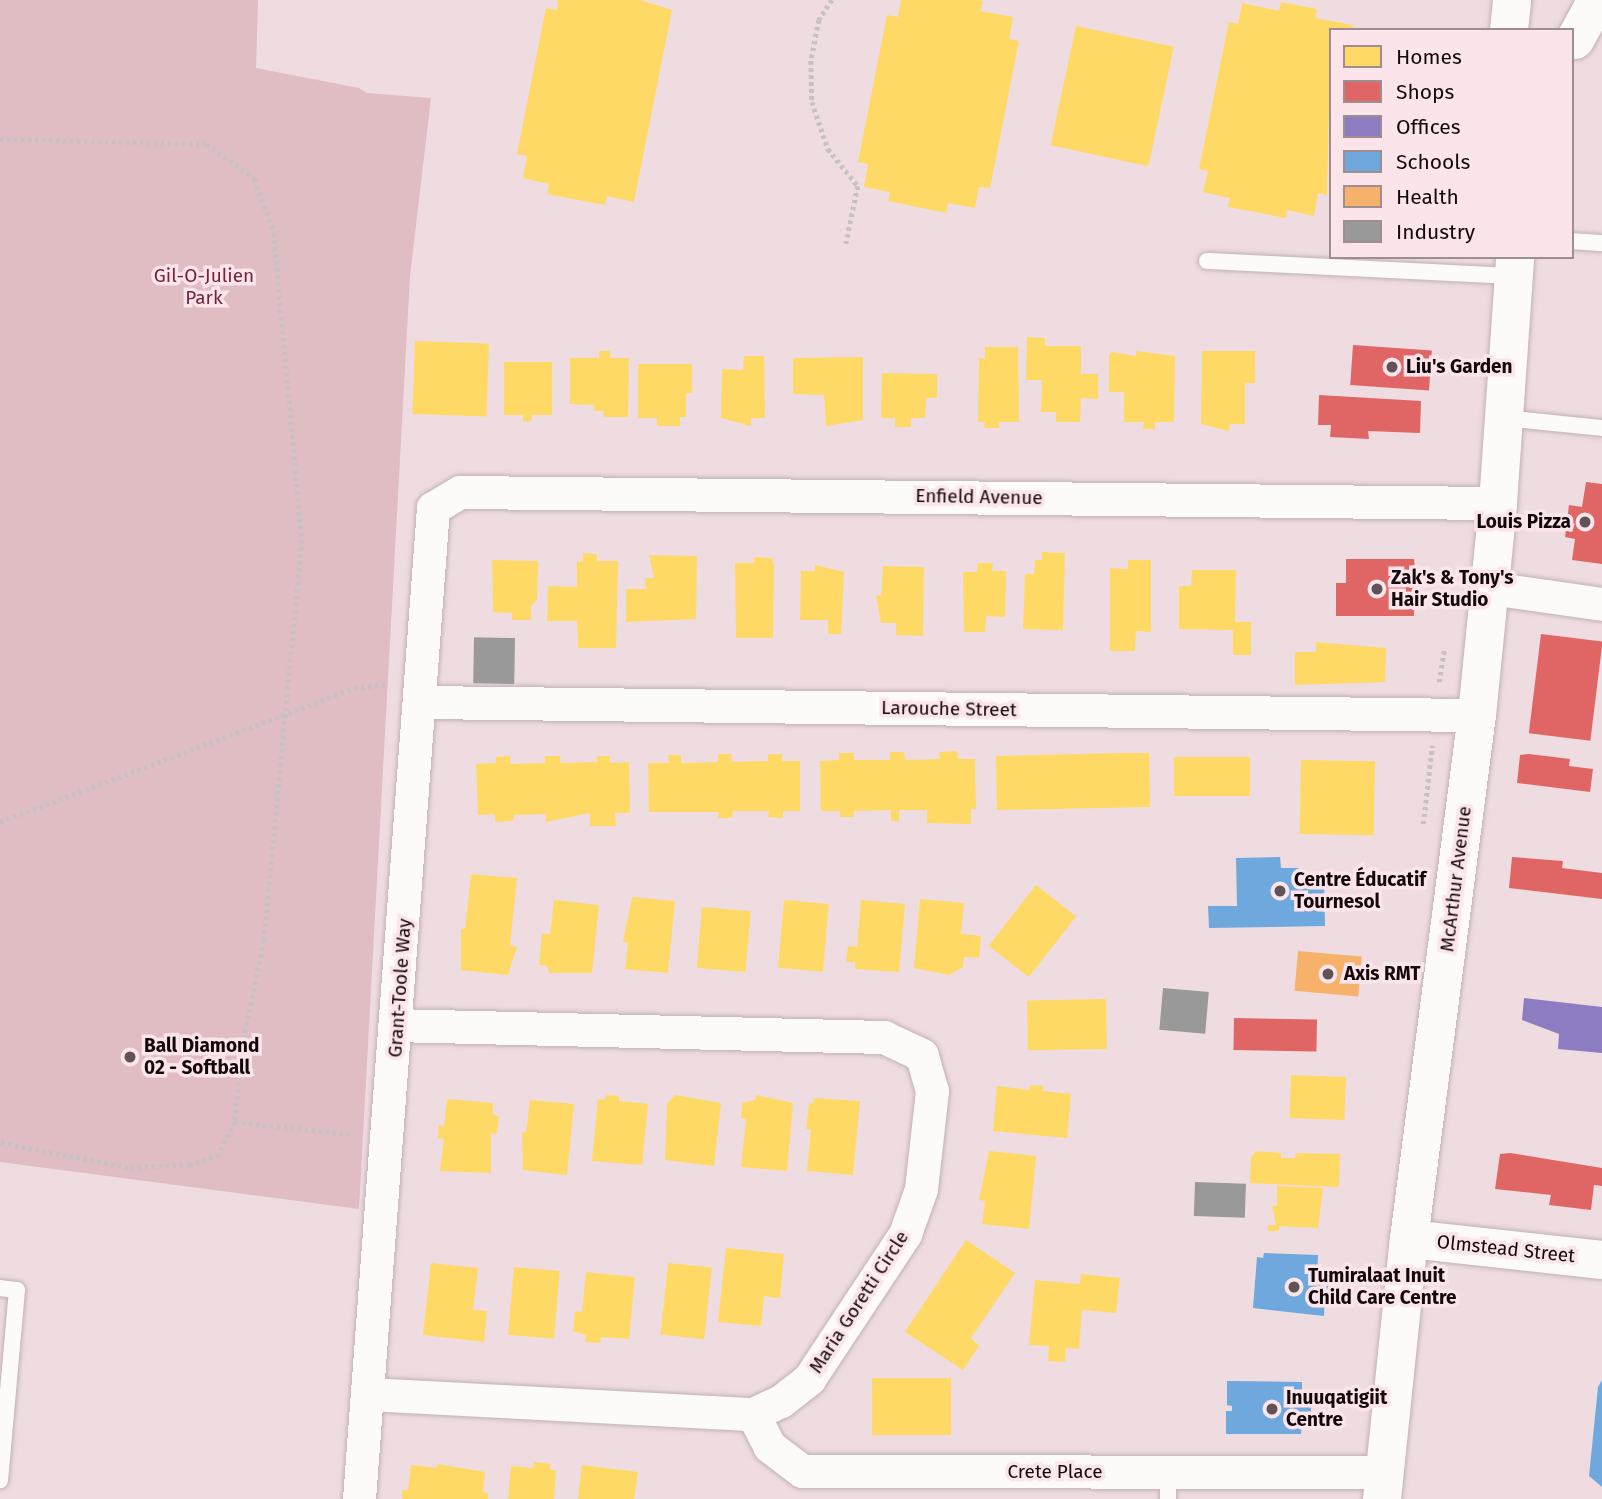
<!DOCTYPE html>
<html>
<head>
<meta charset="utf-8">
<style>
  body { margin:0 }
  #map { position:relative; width:1602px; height:1499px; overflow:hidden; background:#efdce0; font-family:"Fira Sans",sans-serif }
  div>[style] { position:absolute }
  .green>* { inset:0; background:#e0bcc3 }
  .homes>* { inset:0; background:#ffd966; transform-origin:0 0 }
  .shops>* { inset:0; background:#e06666; transform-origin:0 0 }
  .offices>* { inset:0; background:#8e7cc3 }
  .schools>* { inset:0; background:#6fa8dc }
  .health>* { inset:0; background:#f6b26b; transform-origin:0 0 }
  .industry>* { inset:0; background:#999; transform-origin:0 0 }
  .path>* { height:4.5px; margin-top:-2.25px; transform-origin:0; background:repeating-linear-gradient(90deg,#c7c1c3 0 3.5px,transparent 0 7px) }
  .roads { filter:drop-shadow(0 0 2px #c0b1b5) drop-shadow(0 0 2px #c0b1b5) }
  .lane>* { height:16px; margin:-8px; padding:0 8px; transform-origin:8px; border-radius:8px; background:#fdfafa }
  .street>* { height:33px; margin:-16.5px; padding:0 16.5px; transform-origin:16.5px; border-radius:16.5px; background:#fdfafa }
  .secondary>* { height:38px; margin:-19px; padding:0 19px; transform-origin:19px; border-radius:19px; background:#fdfafa }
  .primary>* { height:38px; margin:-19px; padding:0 19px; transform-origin:19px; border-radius:19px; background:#fdfafa }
  .dots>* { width:19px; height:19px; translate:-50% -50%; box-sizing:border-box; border:4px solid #fbe5ea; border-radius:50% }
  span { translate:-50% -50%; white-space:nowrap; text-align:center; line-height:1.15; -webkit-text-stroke:7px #fbe5ea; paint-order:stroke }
  .park-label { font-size:19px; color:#75223e }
  .poi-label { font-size:19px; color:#13080b; font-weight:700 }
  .left { translate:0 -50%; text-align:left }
  .right { translate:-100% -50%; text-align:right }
  .street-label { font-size:19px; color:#13080b }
  .legend { position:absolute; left:1329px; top:28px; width:245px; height:231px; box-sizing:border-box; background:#fbe5ea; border:2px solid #9e8d91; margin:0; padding:9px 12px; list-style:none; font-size:21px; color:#13080b }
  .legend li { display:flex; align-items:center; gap:14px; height:35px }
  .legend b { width:35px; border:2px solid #9e8d91 }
</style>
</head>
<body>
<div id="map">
  <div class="green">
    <i style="clip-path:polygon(0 0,258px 0,256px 68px,359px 88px,367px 93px,431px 98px,410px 276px,359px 1209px,0 1162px)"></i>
  </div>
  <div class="homes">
    <i style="clip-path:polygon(558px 0,640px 0,672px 10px,634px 202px,607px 196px,605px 205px,547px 194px,549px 184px,523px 178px,527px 156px,517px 154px,546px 8px,557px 10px)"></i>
    <i style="clip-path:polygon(901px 0,978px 0,983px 1px,980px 11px,1013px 17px,1009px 39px,1019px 41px,990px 188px,979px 187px,975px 208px,948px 203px,946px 213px,888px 201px,890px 192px,864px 187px,868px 164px,858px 162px,887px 15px,898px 17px)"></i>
    <i style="clip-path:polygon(1281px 2px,1317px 9px,1315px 18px,1353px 25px,1352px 30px,1331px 30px,1327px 195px,1318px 193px,1314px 216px,1287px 210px,1286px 218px,1228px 207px,1230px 198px,1203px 192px,1208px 171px,1199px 169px,1229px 22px,1238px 24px,1242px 3px,1279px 11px)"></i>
    <i style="left:1076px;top:26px;width:100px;height:122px;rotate:12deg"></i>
    <i style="clip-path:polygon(1027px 337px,1045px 338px,1045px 346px,1081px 346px,1081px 374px,1098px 374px,1098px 399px,1081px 398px,1080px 422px,1056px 422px,1056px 412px,1041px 412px,1042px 380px,1026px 380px)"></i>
    <i style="left:415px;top:341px;width:74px;height:73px;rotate:2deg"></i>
    <i style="clip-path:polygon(985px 347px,1018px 347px,1019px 422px,999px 422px,999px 428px,984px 428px,985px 422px,978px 422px,979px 358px,985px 359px)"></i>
    <i style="clip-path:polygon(599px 351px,610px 351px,610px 358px,629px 358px,628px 417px,603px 417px,604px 411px,594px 411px,594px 405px,570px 404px,570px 358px,599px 358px)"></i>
    <i style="clip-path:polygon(1136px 351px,1175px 356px,1174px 422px,1155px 422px,1155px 429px,1143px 429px,1144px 422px,1124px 422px,1124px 392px,1109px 392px,1109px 356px,1111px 352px,1136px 356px)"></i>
    <i style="clip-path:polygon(1202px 351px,1255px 351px,1255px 383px,1245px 383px,1245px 424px,1230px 424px,1229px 431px,1201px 424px)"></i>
    <i style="clip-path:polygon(744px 356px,764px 356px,765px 418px,751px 418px,751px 426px,721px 418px,722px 369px,743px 370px)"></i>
    <i style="clip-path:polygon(863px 357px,863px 420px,826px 426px,824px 395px,793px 394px,793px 358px)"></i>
    <i style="clip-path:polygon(504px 362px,552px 362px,552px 415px,532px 415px,531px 421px,523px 422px,523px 415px,504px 415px)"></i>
    <i style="clip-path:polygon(638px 364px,692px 364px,692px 393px,686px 393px,686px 417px,680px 417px,680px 426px,657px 426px,657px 418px,638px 418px)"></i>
    <i style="clip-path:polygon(882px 373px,937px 374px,937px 398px,926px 398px,925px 418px,911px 418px,911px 427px,895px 427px,895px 418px,881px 418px)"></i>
    <i style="clip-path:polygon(1042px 552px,1065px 553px,1063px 630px,1023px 629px,1025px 574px,1034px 574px,1035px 560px,1042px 560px)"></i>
    <i style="clip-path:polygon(583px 553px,597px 554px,597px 561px,618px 561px,616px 648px,578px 648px,577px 621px,547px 621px,548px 586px,577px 587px,577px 561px,583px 562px)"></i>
    <i style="clip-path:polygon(649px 555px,697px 556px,696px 619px,626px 622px,626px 589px,646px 589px,645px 578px,654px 578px)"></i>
    <i style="clip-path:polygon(754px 557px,771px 558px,774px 564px,773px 638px,736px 638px,735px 563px,754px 563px)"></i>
    <i style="clip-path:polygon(492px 560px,538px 561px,537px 600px,531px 606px,531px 620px,512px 620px,512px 613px,493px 612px)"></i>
    <i style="clip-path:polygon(1128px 560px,1151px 560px,1151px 632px,1136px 631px,1135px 651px,1110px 651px,1110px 568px,1128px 569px)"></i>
    <i style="clip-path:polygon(978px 563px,993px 563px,992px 571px,1006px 571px,1005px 617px,986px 616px,985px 632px,964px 632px,963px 572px,977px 572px)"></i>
    <i style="clip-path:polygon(815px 565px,844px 572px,841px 634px,828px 634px,828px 620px,800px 620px,801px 571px,815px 571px)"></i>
    <i style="clip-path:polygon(883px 566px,924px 567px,923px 636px,896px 635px,896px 623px,881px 623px,876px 595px,881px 596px)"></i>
    <i style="clip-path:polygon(1192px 570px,1236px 570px,1235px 622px,1251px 622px,1251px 655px,1233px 655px,1233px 630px,1179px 629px,1179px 586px,1191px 586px)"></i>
    <i style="clip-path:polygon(1316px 642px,1386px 648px,1385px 682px,1295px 685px,1295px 652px,1316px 652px)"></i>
    <i style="clip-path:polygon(957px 751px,958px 759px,975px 759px,976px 809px,971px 809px,971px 824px,927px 823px,927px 810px,899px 810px,899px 821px,891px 821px,891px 810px,854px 811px,854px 817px,840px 817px,840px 811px,821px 811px,820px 761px,839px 760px,839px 753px,854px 753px,854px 760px,890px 760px,890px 752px,904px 752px,905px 760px,940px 759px,939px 752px)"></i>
    <i style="clip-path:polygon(1121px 753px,1149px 753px,1150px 807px,997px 810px,996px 756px)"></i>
    <i style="clip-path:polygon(718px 754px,731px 754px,732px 762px,768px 761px,768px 754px,782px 754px,782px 761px,800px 761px,800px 811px,783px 811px,783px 818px,768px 817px,769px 811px,733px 811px,732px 818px,718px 818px,718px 812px,649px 812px,648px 763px,669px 763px,668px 755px,681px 755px,681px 763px,718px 762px)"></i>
    <i style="clip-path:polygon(510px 756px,510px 764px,545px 763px,545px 756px,560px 756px,560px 763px,597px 762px,597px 756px,610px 756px,610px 763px,629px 762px,630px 813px,615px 813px,616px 826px,590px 826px,590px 813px,546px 822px,546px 814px,514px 815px,513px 821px,495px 822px,495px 814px,478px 815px,476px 764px,496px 763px,496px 757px)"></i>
    <i style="left:1174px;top:757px;width:76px;height:39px"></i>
    <i style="left:1301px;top:760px;width:74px;height:74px;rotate:1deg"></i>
    <i style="clip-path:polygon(471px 874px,517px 878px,510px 946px,517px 947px,508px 975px,461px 970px,461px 929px,465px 929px)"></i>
    <i style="left:1036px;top:885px;width:51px;height:77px;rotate:38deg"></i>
    <i style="clip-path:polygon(632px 897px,675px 901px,668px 973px,625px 969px,628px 943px,623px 942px)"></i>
    <i style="clip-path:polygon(920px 899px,964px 903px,961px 934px,981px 936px,979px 958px,964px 957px,963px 967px,949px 975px,914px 968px)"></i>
    <i style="clip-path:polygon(554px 900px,599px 905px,592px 973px,549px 973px,547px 966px,539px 965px,542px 934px,550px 934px)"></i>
    <i style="left:784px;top:900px;width:45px;height:68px;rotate:5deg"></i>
    <i style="clip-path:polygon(861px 900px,905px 904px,899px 972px,855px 969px,855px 962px,846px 962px,848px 946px,857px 947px)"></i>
    <i style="left:702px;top:907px;width:49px;height:61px;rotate:5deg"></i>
    <i style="left:1106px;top:999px;width:50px;height:79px;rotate:89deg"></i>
    <i style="left:1291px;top:1075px;width:55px;height:43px;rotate:2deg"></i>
    <i style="clip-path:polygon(1030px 1085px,1043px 1086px,1043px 1091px,1071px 1094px,1067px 1138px,993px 1131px,997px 1086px,1030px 1090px)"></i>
    <i style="clip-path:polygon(606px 1095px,619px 1096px,619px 1101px,648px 1104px,642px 1165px,592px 1161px,598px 1099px,605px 1100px)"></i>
    <i style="clip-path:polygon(675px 1095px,721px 1103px,714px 1166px,665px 1160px,667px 1104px)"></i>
    <i style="clip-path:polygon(756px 1095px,793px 1103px,787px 1171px,741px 1167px,746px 1119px,741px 1118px,742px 1103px,755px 1100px)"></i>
    <i style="clip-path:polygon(814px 1098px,860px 1101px,853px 1175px,807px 1171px,811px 1129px,806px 1129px,809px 1103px,813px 1104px)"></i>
    <i style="clip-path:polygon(447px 1099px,493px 1103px,493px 1115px,499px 1116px,497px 1134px,491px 1133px,491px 1173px,440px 1171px,444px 1139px,438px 1138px,439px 1125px,444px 1126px)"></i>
    <i style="clip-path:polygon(530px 1100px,574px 1104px,567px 1175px,523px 1170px,522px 1132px,526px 1133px)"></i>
    <i style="clip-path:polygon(989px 1151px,1036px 1156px,1029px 1229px,982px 1224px,985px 1201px,979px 1200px)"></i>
    <i style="clip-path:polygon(1256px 1151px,1281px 1153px,1281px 1158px,1295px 1158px,1296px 1153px,1340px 1154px,1339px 1187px,1250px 1183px,1251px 1157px)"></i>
    <i style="clip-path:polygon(1277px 1186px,1323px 1188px,1318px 1228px,1279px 1226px,1279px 1231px,1268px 1231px,1268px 1225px,1276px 1225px,1272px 1206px,1277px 1206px)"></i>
    <i style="clip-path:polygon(966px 1240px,1015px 1273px,971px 1338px,979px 1346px,963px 1370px,905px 1332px)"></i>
    <i style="clip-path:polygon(726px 1248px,784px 1254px,780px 1298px,764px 1296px,761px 1326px,718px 1322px)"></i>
    <i style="clip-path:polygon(431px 1263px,478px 1268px,473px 1310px,487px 1311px,484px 1342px,423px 1335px)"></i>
    <i style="left:668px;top:1263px;width:44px;height:72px;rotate:6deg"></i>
    <i style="left:514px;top:1267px;width:46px;height:68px;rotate:5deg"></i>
    <i style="clip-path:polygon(586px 1272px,635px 1277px,629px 1339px,601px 1337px,600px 1343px,585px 1342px,586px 1335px,573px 1331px,575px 1311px,582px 1312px)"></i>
    <i style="clip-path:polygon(1081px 1274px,1120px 1278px,1116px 1313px,1082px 1310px,1079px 1349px,1066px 1348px,1065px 1362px,1048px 1361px,1049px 1346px,1029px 1345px,1035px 1280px,1080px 1284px)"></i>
    <i style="left:872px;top:1378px;width:79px;height:57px"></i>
    <i style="clip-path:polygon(534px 1462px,551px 1464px,550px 1470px,556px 1470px,554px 1499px,508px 1499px,511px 1466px,533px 1468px)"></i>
    <i style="clip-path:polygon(437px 1464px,485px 1472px,483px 1492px,488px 1493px,488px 1499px,402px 1499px,402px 1490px,408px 1490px,411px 1465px,437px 1468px)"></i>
    <i style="clip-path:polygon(582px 1465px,638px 1472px,634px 1499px,578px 1499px)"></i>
  </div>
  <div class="shops">
    <i style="left:1353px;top:345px;width:79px;height:40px;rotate:4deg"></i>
    <i style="clip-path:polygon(1319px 395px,1421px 401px,1420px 433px,1368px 431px,1369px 439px,1330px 437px,1331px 425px,1318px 425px)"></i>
    <i style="clip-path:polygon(1586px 482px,1602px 484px,1602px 564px,1572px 560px,1575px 539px,1565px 537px,1569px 505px,1582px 507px)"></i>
    <i style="clip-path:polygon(1346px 559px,1414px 559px,1418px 595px,1414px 595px,1414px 616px,1336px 616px,1336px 583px,1346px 583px)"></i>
    <i style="left:1541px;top:634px;width:62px;height:100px;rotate:7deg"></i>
    <i style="clip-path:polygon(1529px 754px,1570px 759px,1569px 766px,1593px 769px,1590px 792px,1517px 783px,1520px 755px)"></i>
    <i style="clip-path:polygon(1512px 857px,1563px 861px,1562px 868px,1602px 873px,1602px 899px,1509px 888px)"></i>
    <i style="left:1234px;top:1018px;width:83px;height:32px;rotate:1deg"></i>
    <i style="clip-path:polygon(1510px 1153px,1602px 1168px,1602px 1186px,1594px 1185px,1591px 1210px,1549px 1205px,1551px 1195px,1495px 1189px,1500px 1154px)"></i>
  </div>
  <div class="offices">
    <i style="clip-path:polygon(1524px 998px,1602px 1007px,1602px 1053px,1558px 1049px,1559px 1034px,1522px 1020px)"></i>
  </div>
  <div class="schools">
    <i style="clip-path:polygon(1280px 857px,1281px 868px,1299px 868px,1299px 877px,1324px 877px,1325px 926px,1209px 928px,1208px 906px,1237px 906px,1236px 858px)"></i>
    <i style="clip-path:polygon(1264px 1253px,1318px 1255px,1317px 1277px,1335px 1280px,1334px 1295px,1325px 1295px,1324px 1316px,1253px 1308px,1257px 1257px,1263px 1258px)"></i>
    <i style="clip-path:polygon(1602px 1380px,1602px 1487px,1589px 1476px,1598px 1387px)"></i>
    <i style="clip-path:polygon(1227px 1381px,1302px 1382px,1302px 1401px,1311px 1401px,1311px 1416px,1302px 1416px,1301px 1434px,1226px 1434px,1226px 1411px,1232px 1411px,1232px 1406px,1227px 1405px)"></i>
  </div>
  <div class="health">
    <i style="left:1298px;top:951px;width:64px;height:40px;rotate:5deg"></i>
  </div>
  <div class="industry">
    <i style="left:515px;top:638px;width:46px;height:41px;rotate:91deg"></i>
    <i style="left:1163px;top:988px;width:46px;height:42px;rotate:5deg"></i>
    <i style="left:1195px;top:1182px;width:51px;height:34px;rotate:2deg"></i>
  </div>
  <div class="path">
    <i style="left:832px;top:0;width:24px;rotate:123deg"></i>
    <i style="left:819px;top:20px;width:42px;rotate:101deg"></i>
    <i style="left:811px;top:61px;width:41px;rotate:88.6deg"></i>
    <i style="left:812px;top:102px;width:50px;rotate:71.2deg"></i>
    <i style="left:828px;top:149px;width:48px;rotate:51deg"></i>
    <i style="left:858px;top:186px;width:59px;rotate:101.7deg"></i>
    <i style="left:0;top:139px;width:207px;rotate:1.4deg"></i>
    <i style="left:207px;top:144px;width:59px;rotate:36.1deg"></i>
    <i style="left:255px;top:179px;width:57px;rotate:70.6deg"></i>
    <i style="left:274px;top:233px;width:308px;rotate:84.8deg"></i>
    <i style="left:302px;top:540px;width:402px;rotate:95.4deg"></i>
    <i style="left:264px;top:940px;width:116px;rotate:101.4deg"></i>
    <i style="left:241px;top:1054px;width:68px;rotate:95deg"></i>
    <i style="left:235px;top:1122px;width:37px;rotate:116deg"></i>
    <i style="left:219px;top:1155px;width:31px;rotate:161deg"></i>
    <i style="left:190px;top:1165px;width:62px;rotate:177.2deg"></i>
    <i style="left:128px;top:1168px;width:130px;rotate:-168.9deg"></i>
    <i style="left:1439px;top:682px;width:33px;rotate:-81deg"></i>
    <i style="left:0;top:822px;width:379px;rotate:-20.7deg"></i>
    <i style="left:354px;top:688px;width:33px;rotate:-7deg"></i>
    <i style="left:1423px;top:824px;width:79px;rotate:-83.4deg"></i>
    <i style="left:235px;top:1122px;width:118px;rotate:5.9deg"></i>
  </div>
  <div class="roads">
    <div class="lane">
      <i style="left:1572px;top:241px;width:30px;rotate:4deg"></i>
      <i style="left:1207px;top:261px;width:307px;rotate:2.8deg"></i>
      <i style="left:1505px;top:418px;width:98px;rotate:5.9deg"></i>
      <i style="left:0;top:1288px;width:17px;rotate:7deg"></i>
      <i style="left:17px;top:1290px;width:191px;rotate:95.1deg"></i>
      <i style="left:1168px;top:1499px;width:27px;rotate:-90deg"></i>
    </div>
    <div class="street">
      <i style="left:1490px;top:588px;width:113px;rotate:8.1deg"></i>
      <i style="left:421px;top:702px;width:1056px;rotate:0.71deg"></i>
      <i style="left:368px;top:1394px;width:386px;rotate:3deg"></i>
      <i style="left:753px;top:1414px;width:31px;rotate:-25deg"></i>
      <i style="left:781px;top:1401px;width:36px;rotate:-38deg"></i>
      <i style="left:809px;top:1379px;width:174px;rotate:-56.5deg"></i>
      <i style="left:905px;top:1234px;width:48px;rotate:-70.4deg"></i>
      <i style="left:921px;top:1189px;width:99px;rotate:-83.6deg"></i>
      <i style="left:932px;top:1091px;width:37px;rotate:-106deg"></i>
      <i style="left:922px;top:1055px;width:42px;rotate:-154.7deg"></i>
      <i style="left:884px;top:1037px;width:487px;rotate:-178.6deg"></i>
      <i style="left:753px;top:1414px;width:36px;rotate:63deg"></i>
      <i style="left:769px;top:1446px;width:41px;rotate:37.1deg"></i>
      <i style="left:802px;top:1471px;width:583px;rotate:0.1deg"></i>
      <i style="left:359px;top:1499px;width:994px;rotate:-85.73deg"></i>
      <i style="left:433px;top:508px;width:31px;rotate:-31deg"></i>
      <i style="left:460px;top:492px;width:1038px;rotate:0.61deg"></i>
    </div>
    <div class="secondary">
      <i style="left:1509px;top:30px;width:30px;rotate:-84deg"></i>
      <i style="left:1409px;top:1239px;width:194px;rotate:6.2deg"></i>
      <i style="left:1382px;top:1499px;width:261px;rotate:-84.1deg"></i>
      <i style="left:1409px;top:1239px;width:528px;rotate:-82.61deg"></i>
      <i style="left:1477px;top:715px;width:213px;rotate:-84.3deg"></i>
      <i style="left:1498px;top:503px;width:247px;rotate:-86deg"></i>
    </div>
    <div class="primary">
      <i style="left:1575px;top:40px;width:46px;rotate:-61.2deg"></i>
    </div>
  </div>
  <div class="dots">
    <i style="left:1392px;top:367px;background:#605256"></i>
    <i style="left:1585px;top:522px;background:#605256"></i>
    <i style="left:1377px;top:589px;background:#605256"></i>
    <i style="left:1280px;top:891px;background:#605256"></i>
    <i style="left:1328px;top:974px;background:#605256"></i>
    <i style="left:130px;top:1057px;background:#605256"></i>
    <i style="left:1294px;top:1287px;background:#605256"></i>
    <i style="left:1272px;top:1409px;background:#605256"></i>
  </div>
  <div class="park-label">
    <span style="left:204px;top:287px">Gil-O-Julien<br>Park</span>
  </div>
  <div class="poi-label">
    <span class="left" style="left:1406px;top:367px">Liu's Garden</span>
    <span class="right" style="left:1571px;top:522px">Louis Pizza</span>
    <span class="left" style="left:1391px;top:589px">Zak's &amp; Tony's<br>Hair Studio</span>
    <span class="left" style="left:1294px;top:891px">Centre Éducatif<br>Tournesol</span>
    <span class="left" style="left:1344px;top:974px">Axis RMT</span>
    <span class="left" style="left:144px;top:1057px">Ball Diamond<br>02 - Softball</span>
    <span class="left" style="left:1308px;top:1287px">Tumiralaat Inuit<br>Child Care Centre</span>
    <span class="left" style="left:1286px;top:1409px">Inuuqatigiit<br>Centre</span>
  </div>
  <div class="street-label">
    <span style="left:979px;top:497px;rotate:1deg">Enfield Avenue</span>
    <span style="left:949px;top:709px;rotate:1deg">Larouche Street</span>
    <span style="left:1456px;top:879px;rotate:-83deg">McArthur Avenue</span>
    <span style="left:400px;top:988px;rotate:-86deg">Grant-Toole Way</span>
    <span style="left:1506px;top:1249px;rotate:6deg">Olmstead Street</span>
    <span style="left:859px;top:1302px;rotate:-57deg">Maria Goretti Circle</span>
    <span style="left:1055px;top:1472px">Crete Place</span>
  </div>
  <ul class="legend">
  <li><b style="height:19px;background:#ffd966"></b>Homes</li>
  <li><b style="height:19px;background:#e06666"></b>Shops</li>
  <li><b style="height:19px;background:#8e7cc3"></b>Offices</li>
  <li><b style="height:19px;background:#6fa8dc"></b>Schools</li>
  <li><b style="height:19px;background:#f6b26b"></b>Health</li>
  <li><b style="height:19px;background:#999"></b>Industry</li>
  </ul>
</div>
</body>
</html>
